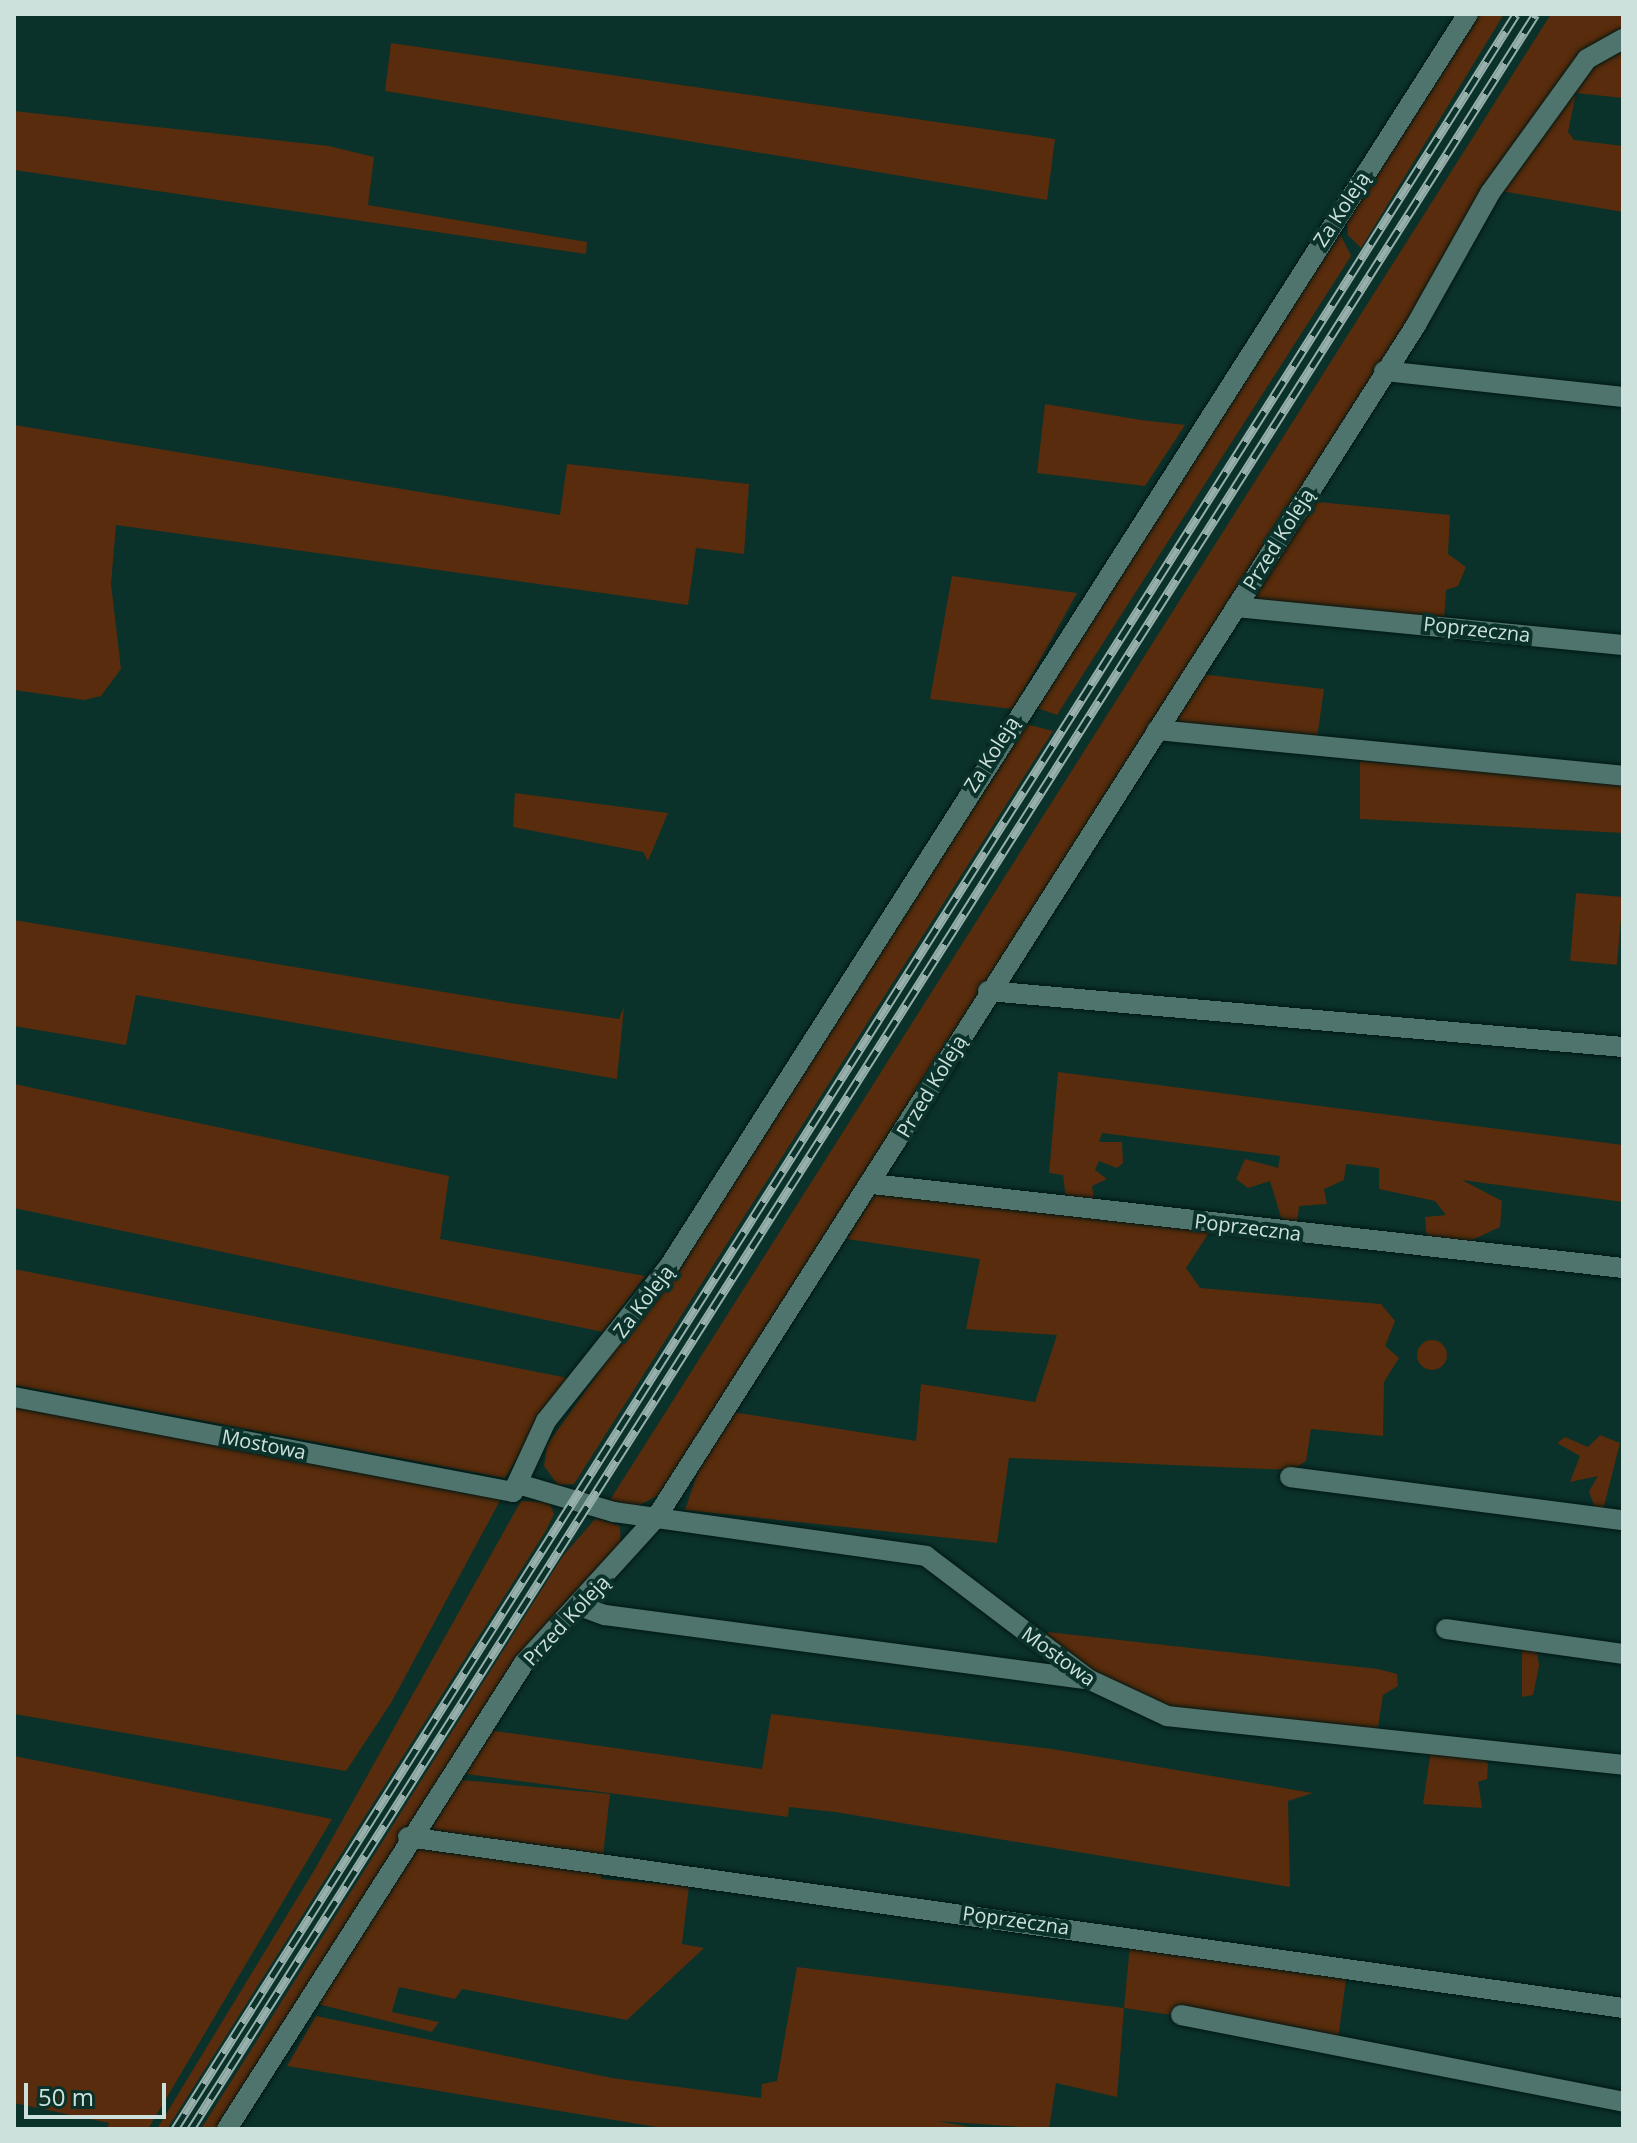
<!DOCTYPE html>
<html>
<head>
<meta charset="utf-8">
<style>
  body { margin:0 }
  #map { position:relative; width:1637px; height:2143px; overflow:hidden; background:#0b312b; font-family:"Open Sans",sans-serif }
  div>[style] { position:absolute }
  .green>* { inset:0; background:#582c0c; transform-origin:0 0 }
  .round { border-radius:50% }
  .roads { filter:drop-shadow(0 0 2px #001713) drop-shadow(0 0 2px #001713) }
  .minor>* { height:20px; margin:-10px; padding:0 10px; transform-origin:10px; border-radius:10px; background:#4f746d }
  .rail>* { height:9px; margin-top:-4.5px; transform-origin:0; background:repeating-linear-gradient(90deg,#0b312b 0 18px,#97b0ab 0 36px); box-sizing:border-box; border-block:2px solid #97b0ab }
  span { translate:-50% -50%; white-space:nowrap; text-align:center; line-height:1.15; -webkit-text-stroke:8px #0b312b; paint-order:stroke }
  .street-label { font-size:20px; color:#cde1dc }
  .frame { position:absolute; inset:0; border:16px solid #cde1dc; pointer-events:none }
  .scale { position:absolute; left:24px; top:2083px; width:142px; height:36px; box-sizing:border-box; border:4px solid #cde1dc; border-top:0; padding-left:10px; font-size:24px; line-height:28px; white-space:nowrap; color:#cde1dc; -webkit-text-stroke:6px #0b312b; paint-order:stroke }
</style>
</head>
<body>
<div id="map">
  <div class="green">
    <i style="clip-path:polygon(1477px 14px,1504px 14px,1361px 248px,1348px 235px,1346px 212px)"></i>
    <i style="clip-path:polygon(1551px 14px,1623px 14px,1623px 28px,1579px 54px,668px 1490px,636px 1507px,610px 1500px)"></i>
    <i style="clip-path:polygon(391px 43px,1055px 139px,1047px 200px,385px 91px)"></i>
    <i style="clip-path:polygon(1623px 47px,1623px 98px,1576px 93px,1568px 132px,1574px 140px,1623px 146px,1623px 212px,1501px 191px,1600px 58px)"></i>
    <i style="clip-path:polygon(14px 111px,329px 146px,374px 157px,368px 205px,587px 242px,586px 254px,14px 170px)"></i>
    <i style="clip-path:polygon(1338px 230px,1351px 256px,1057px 715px,1037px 708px)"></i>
    <i style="clip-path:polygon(1045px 404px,1141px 420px,1185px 425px,1145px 486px,1037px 473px)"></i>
    <i style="clip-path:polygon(14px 425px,560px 515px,567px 464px,749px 484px,744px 554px,696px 548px,688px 605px,116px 525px,111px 584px,121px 669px,101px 696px,84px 700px,14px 690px)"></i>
    <i style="clip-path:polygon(1308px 501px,1450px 515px,1448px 554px,1466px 567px,1458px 586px,1446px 590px,1444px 620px,1246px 605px)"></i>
    <i style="clip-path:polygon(952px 576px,1077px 593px,1013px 709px,930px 699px)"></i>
    <i style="clip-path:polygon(1201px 674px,1324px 689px,1316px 745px,1178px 727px,1173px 721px)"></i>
    <i style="clip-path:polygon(1022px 723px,1053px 731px,574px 1484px,558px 1485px,544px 1466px,547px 1445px,731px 1186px)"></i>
    <i style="clip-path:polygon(1360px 761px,1623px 783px,1623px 833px,1360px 819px)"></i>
    <i style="clip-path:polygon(515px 793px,668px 813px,648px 861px,643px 852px,513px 827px)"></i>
    <i style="left:1576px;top:893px;width:47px;height:68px;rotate:5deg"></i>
    <i style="clip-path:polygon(14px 920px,510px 1003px,619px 1019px,624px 1007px,617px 1079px,136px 995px,126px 1045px,14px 1026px)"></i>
    <i style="clip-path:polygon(1058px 1072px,1623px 1145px,1623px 1202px,1462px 1180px,1502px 1201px,1500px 1227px,1470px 1241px,1427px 1239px,1425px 1217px,1446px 1215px,1435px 1201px,1379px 1189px,1379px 1168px,1346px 1164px,1344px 1180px,1324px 1189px,1327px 1204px,1299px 1206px,1297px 1224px,1284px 1227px,1270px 1181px,1248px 1188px,1236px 1179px,1245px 1159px,1278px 1168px,1280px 1156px,1102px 1133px,1099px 1142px,1122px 1142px,1123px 1163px,1117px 1168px,1099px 1161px,1095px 1170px,1107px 1179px,1092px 1186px,1094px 1199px,1066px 1200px,1063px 1175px,1049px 1173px)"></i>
    <i style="clip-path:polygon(14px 1084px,449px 1176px,440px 1239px,645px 1276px,603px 1332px,14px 1208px)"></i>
    <i style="clip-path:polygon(874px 1194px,1210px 1231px,1186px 1268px,1200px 1288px,1381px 1304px,1395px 1321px,1385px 1346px,1399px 1358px,1384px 1382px,1383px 1436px,1311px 1429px,1306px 1461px,1292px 1470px,1009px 1458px,997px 1543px,685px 1510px,702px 1460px,732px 1412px,916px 1441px,921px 1384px,1035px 1402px,1057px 1335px,966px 1329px,980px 1259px,847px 1239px)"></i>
    <i style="clip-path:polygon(14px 1269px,568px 1378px,505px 1478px,14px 1385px)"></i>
    <i class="round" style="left:1417px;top:1340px;width:30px;height:30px"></i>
    <i style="clip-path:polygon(14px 1406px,503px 1495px,391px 1703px,346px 1771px,14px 1714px)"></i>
    <i style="clip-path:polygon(1600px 1435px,1620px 1443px,1603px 1510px,1595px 1508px,1589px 1491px,1598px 1476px,1570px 1482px,1580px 1456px,1557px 1443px,1565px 1437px,1588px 1447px)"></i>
    <i style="clip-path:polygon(521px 1501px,549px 1502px,554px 1514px,545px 1532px,167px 2129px,157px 2129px,315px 1869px)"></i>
    <i style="clip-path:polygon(596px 1518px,620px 1526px,621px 1551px,499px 1689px,218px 2129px,201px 2129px,563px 1556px)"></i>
    <i style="clip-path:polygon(1048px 1632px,1378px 1669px,1397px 1674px,1398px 1686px,1383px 1695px,1377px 1733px,1146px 1705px,1046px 1641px)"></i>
    <i style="clip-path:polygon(1522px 1649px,1537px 1651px,1539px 1666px,1533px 1695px,1522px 1697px)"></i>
    <i style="clip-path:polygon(771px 1714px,1052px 1749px,1313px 1793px,1288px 1801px,1290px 1887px,835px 1812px,789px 1807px,788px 1817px,459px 1773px,488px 1730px,762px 1769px)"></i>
    <i style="clip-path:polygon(1431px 1749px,1481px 1755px,1488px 1764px,1487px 1779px,1478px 1782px,1482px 1808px,1423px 1804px)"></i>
    <i style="clip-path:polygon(14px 1756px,332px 1819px,148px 2129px,107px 2129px,109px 2123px,14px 2103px)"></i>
    <i style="clip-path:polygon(451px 1779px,610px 1794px,602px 1864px,433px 1833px,431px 1814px)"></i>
    <i style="clip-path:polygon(414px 1848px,601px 1869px,601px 1879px,689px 1886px,682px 1944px,704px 1948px,627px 2020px,462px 1989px,455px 1999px,399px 1987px,392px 2012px,439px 2022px,432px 2032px,309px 2002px)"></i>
    <i style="clip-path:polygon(1131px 1935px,1348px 1965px,1338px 2039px,1124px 2008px,1117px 2097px,1056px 2083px,1049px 2129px,937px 2121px,981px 2129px,669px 2129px,287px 2066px,316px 2016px,612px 2078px,761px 2098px,762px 2084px,777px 2081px,797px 1967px,1124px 2008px)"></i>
  </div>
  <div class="roads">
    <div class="minor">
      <i style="left:1384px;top:371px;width:240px;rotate:6.2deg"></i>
      <i style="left:1236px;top:607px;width:389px;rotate:5.6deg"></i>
      <i style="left:1157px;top:730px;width:468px;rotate:5.6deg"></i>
      <i style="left:988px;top:991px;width:637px;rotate:5.04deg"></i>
      <i style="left:872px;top:1184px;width:756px;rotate:6.38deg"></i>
      <i style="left:14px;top:1397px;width:508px;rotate:10.78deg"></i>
      <i style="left:513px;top:1492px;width:78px;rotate:-65.1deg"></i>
      <i style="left:546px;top:1421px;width:199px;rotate:-51.5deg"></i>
      <i style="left:670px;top:1265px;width:1484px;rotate:-57.47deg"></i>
      <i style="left:1290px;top:1477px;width:336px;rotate:7.4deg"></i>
      <i style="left:518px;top:1484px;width:100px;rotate:16.3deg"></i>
      <i style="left:614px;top:1512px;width:315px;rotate:8deg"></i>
      <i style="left:926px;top:1556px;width:203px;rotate:37.2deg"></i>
      <i style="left:1088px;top:1679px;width:87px;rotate:25.1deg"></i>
      <i style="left:1167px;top:1716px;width:459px;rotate:6.1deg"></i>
      <i style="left:577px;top:1605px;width:30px;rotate:20deg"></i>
      <i style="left:605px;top:1615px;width:483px;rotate:7.6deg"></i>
      <i style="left:1446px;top:1629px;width:179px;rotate:8deg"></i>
      <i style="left:408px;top:1837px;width:1227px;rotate:8.01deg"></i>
      <i style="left:1181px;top:2015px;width:450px;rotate:11.1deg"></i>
      <i style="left:227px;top:2129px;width:553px;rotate:-57.49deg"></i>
      <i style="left:524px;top:1663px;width:196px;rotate:-47.7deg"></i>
      <i style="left:656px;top:1518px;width:1415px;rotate:-57.5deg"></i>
      <i style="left:1416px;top:325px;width:151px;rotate:-60.7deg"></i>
      <i style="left:1490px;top:193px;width:165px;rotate:-54.1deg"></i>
      <i style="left:1587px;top:59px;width:41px;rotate:-29.1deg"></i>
    </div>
  </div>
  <div class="rail">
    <i style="left:175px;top:2129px;width:2504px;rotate:-57.62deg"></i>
    <i style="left:191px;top:2129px;width:2506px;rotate:-57.55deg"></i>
  </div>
  <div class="street-label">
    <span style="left:1341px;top:209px;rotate:-57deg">Za Koleją</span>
    <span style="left:1278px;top:539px;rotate:-58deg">Przed Koleją</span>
    <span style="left:1477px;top:629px;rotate:6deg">Poprzeczna</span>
    <span style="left:991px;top:754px;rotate:-58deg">Za Koleją</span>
    <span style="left:931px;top:1086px;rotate:-59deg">Przed Koleją</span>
    <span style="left:1248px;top:1227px;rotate:7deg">Poprzeczna</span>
    <span style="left:643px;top:1301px;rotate:-53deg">Za Koleją</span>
    <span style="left:264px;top:1444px;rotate:11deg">Mostowa</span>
    <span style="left:566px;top:1620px;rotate:-47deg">Przed Koleją</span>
    <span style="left:1059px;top:1656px;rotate:36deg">Mostowa</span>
    <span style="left:1016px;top:1920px;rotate:8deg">Poprzeczna</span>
  </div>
  <div class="frame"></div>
  <div class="scale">50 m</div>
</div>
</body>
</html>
